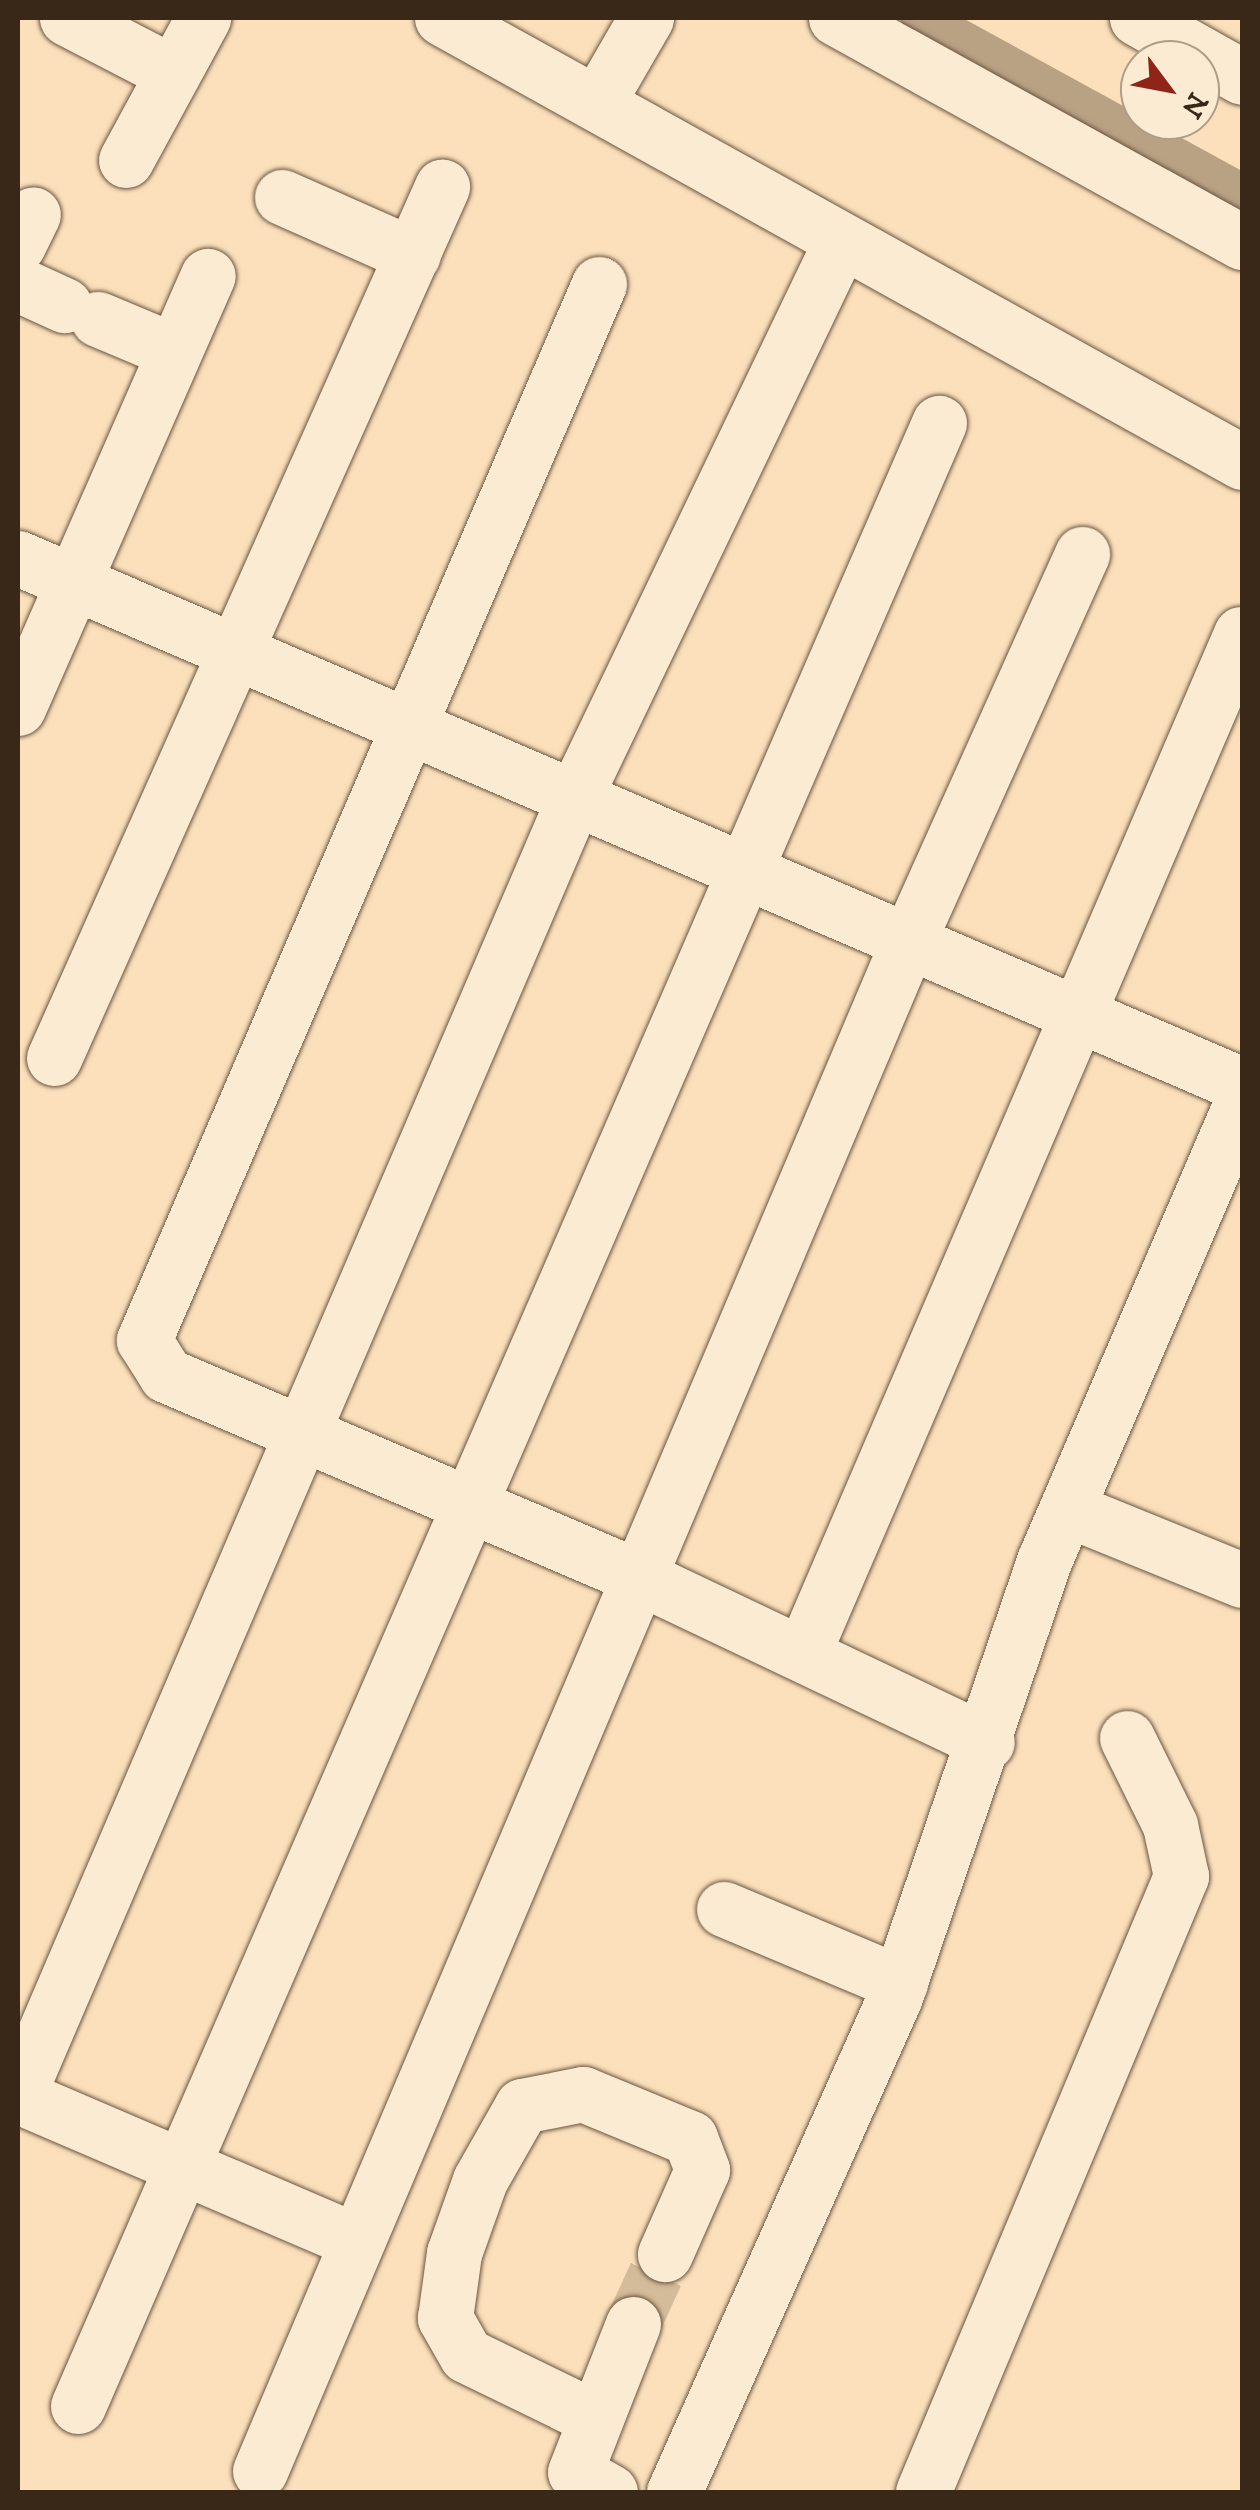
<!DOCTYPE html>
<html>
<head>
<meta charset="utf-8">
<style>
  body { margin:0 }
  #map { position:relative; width:1260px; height:2510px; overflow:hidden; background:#fbe0bb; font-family:"IM FELL DW Pica",serif }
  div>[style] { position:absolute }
  .canal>* { height:40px; margin:-20px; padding:0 20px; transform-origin:20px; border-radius:20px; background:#b9a184 }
  .minor-tunnel>* { height:55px; margin-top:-27.5px; transform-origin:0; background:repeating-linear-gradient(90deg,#d4bb9a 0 55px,transparent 0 83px) }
  .roads { filter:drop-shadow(0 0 2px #6a5541) drop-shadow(0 0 2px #6a5541) }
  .minor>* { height:55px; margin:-27.5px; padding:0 27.5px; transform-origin:27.5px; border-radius:27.5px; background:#fcebd3 }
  span { translate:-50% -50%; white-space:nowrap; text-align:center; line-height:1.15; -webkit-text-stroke:8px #fcebd3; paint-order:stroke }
  .frame { position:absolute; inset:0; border:20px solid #392718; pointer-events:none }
  .north { position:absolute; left:1120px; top:40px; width:100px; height:100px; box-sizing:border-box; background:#fcebd3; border:2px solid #ae9d88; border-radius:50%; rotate:122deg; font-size:28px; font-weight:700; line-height:40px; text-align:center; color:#392718 }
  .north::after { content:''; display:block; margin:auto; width:35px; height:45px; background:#8f2418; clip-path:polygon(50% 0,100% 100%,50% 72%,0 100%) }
</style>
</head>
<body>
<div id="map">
  <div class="canal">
    <i style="left:921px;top:18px;width:366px;rotate:28.7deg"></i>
  </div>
  <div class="minor-tunnel">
    <i style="left:633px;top:2324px;width:77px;rotate:-65.4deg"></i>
  </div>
  <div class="roads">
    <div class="minor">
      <i style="left:67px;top:18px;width:119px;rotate:27.4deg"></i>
      <i style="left:442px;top:18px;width:915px;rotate:29.03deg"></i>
      <i style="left:836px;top:18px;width:464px;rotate:28.9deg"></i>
      <i style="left:1137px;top:18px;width:120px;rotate:29.3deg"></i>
      <i style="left:597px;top:103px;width:98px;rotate:-60deg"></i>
      <i style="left:126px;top:160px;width:162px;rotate:-61.5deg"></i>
      <i style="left:282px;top:197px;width:143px;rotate:23.9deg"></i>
      <i style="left:18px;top:245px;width:34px;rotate:-64deg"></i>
      <i style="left:18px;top:284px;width:51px;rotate:24.5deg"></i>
      <i style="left:599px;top:284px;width:1150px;rotate:113.31deg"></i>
      <i style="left:144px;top:1340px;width:41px;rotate:57.8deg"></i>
      <i style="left:166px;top:1375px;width:514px;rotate:23.13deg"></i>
      <i style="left:639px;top:1577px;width:385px;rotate:25.4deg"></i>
      <i style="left:98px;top:319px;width:82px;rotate:22.8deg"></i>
      <i style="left:18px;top:558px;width:1333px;rotate:23.29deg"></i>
      <i style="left:18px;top:708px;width:472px;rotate:-66.3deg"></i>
      <i style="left:54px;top:1058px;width:954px;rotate:-65.99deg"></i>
      <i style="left:1067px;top:1509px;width:189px;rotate:22.1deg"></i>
      <i style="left:804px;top:1651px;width:1107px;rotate:-66.75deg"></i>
      <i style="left:724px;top:1909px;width:191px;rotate:22.8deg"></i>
      <i style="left:18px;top:2095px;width:1413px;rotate:-66.79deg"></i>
      <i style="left:575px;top:796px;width:615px;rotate:-64.39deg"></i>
      <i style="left:18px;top:2096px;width:368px;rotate:23.2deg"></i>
      <i style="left:78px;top:2406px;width:2162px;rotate:-66.53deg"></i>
      <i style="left:593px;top:2417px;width:141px;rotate:-154deg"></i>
      <i style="left:466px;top:2355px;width:43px;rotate:-119.6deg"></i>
      <i style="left:445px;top:2318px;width:66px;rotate:-82.1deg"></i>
      <i style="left:454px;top:2253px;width:77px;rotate:-70.4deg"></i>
      <i style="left:480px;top:2180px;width:85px;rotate:-60.4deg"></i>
      <i style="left:522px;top:2106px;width:62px;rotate:-11.1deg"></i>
      <i style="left:583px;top:2094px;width:116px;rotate:22.4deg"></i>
      <i style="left:690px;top:2138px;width:34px;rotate:69deg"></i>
      <i style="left:702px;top:2170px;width:92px;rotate:113.8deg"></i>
      <i style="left:260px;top:2471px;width:1666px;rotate:-67.04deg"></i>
      <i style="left:910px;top:937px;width:420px;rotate:-65.8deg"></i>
      <i style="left:610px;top:2492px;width:40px;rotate:-150.3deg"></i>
      <i style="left:575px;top:2472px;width:159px;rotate:-68.6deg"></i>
      <i style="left:674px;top:2492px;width:540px;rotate:-65.95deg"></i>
      <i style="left:894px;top:1999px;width:463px;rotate:-71.1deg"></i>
      <i style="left:1044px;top:1561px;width:501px;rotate:-66.71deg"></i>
      <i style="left:923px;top:2492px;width:668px;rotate:-67.27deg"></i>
      <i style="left:1181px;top:1876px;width:52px;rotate:-102.2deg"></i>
      <i style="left:1170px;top:1825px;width:97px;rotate:-116.3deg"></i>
    </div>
  </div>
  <div class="frame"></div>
  <div class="north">N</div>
</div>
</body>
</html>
